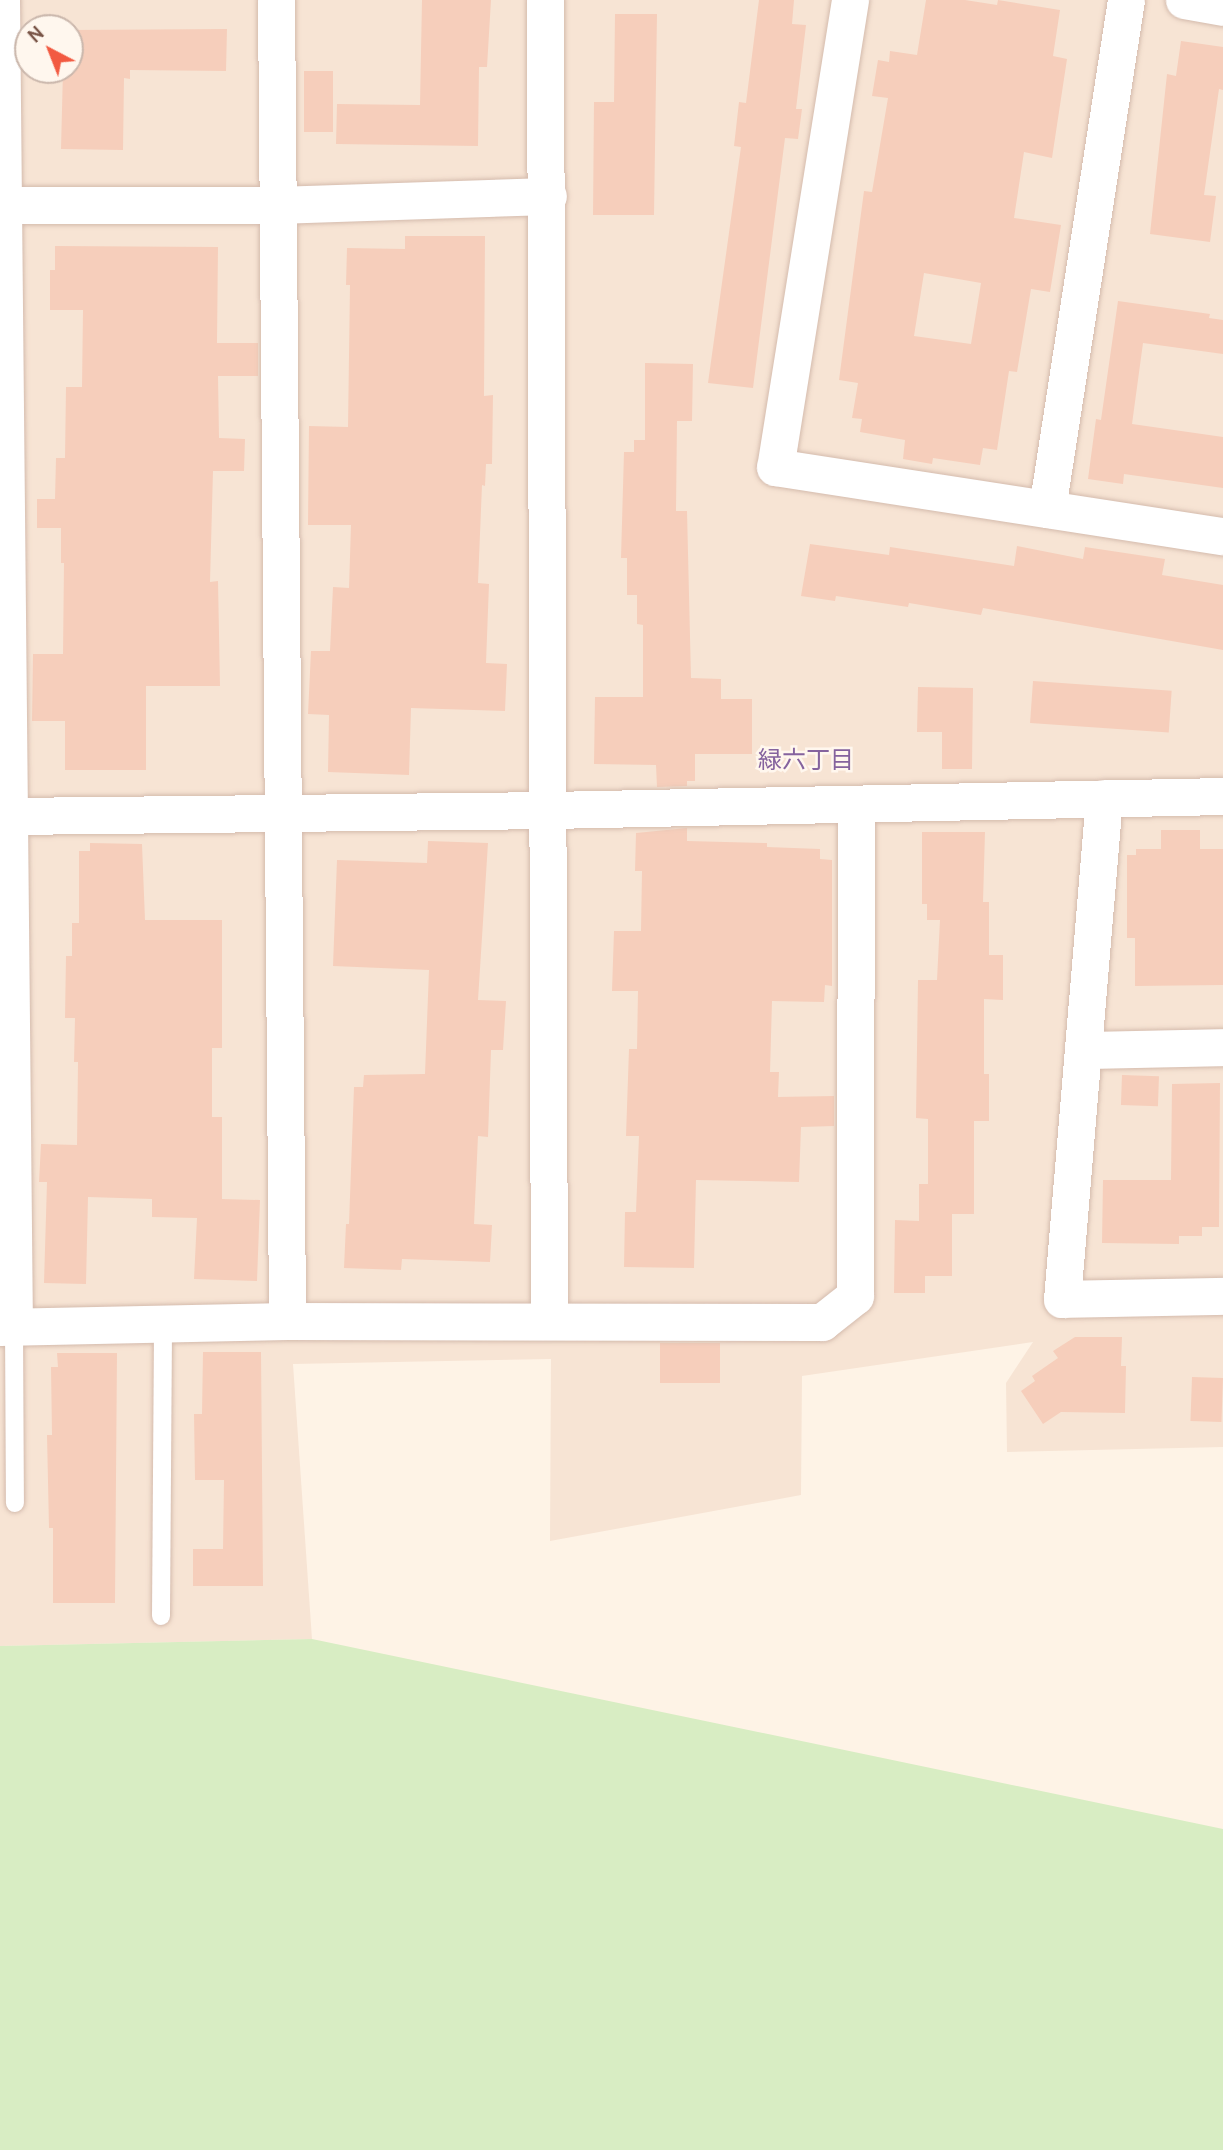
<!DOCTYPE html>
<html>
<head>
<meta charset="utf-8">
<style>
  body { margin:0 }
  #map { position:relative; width:1223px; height:2150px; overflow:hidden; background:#fef3e6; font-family:Cabin,"Noto Sans JP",sans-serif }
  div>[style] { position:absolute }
  .residential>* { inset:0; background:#f7e4d4 }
  .green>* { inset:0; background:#d8edc3 }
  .building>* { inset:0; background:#f6cebb; transform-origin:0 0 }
  .roads { filter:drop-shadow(0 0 2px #d4bbad) drop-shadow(0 0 2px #d4bbad) }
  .service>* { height:18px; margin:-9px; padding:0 9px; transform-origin:9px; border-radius:9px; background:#fff }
  .minor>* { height:37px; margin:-18.5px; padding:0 18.5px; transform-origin:18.5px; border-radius:18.5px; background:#fff }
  span { translate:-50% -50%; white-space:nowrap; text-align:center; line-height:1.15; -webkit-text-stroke:5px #fff7ee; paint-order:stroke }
  .neighbourhood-label { font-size:24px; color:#85639e }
  .north { position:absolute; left:14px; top:14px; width:70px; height:70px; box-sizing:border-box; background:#fff7ee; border:2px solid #cab7ac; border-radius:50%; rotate:318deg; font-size:19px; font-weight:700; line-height:28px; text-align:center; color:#7a5648 }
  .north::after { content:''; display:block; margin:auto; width:24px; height:32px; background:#f25a41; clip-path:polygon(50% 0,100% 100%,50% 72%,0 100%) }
</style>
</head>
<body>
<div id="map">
  <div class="residential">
    <i style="clip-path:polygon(evenodd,0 0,1223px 0,1223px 1447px,1007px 1452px,1006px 1383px,1033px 1342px,802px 1376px,801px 1495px,550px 1541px,551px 1359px,293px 1364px,312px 1639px,0 1646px,0 0,28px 28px,70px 28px,70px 70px,28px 70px,28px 28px)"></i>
  </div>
  <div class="green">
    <i style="clip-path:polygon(312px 1639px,1223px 1829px,1223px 2150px,0 2150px,0 1646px)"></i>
  </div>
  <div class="building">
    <i style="clip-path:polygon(422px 0,491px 0,487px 67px,479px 67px,478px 146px,336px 144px,337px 104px,420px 105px)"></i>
    <i style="clip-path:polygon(759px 0,794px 0,792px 24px,806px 25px,796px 109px,802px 109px,798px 139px,785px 138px,753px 388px,708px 383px,741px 147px,734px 146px,739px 102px,746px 103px)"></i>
    <i style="clip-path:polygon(evenodd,926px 0,965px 0,997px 5px,998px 0,1060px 10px,1053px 56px,1067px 59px,1052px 158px,1024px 152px,1014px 218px,1061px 225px,1050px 292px,1031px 289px,1017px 372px,1009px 371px,997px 450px,983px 448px,980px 465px,933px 458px,932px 464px,903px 459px,905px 440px,860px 432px,862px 419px,852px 418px,858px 383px,839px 380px,864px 191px,872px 192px,888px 98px,872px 96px,878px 60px,889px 62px,890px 51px,917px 55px,926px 0,924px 273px,981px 283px,971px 344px,914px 336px,924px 273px)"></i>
    <i style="clip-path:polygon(615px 14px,657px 14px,654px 215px,593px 215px,594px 102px,614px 102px)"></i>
    <i style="clip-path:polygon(227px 29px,226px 71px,130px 70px,130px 79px,124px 78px,123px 150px,61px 149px,63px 70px,70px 70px,70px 30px)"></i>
    <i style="clip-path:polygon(1181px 41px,1223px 47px,1223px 90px,1219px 89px,1204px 195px,1216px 196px,1210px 242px,1150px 234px,1167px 74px,1176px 76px)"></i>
    <i style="left:304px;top:71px;width:29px;height:61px"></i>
    <i style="clip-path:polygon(405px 236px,485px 236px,484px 396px,493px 395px,492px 464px,486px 464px,485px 486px,482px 485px,478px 583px,489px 584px,486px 663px,507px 664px,505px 711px,411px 708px,409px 775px,328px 772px,329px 715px,308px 714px,311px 651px,330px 651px,333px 587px,349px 588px,351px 525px,308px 525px,309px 426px,348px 427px,350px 285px,346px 285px,347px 248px,405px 249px)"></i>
    <i style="clip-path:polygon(55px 246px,218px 247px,217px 343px,258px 343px,258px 376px,218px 376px,219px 438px,245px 439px,244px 471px,213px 471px,210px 582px,218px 581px,220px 686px,146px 686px,146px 770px,65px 770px,65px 721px,32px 721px,33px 654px,63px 654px,64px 563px,61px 563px,61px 528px,37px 528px,37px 499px,55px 499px,56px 458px,65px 458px,66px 387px,82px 387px,83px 310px,50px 310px,50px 270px,55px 270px)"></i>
    <i style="clip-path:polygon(1118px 301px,1210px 314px,1209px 318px,1223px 320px,1223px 354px,1143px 343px,1132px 424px,1223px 437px,1223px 488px,1124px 474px,1123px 484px,1088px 479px,1096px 419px,1101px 420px)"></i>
    <i style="clip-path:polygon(645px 363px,693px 364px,692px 421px,677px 421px,676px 511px,687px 511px,691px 678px,721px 679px,721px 699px,752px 699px,752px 754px,695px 754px,695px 781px,687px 781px,687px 786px,657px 787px,656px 765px,594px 764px,595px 697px,643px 697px,643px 625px,637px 624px,637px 595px,627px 595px,627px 558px,621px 558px,624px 452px,634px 452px,634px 440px,645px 440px)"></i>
    <i style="clip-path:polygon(810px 544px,889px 555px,890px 547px,1014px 566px,1017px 546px,1083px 559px,1085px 547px,1165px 559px,1162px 575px,1223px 585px,1223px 650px,983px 608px,981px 615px,909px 603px,908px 607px,836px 596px,835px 601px,801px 596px)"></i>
    <i style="left:1033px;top:681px;width:139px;height:42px;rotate:4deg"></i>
    <i style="clip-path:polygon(918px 687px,973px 688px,972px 769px,942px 769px,942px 732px,917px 732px)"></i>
    <i style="clip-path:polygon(687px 828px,687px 841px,767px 843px,767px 847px,820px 849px,820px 859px,832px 860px,832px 986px,825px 985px,824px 1002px,772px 1001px,770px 1072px,779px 1072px,778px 1097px,834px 1096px,834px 1126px,801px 1127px,799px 1182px,696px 1180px,694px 1268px,624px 1267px,625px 1212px,636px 1212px,639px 1136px,626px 1136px,629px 1049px,637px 1049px,638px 991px,612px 991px,614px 931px,641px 931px,642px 871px,635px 871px,636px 833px)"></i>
    <i style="clip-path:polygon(1161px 830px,1200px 830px,1200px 849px,1223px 849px,1223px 985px,1135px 986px,1135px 938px,1127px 938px,1127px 855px,1136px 855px,1136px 849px,1161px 849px)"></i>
    <i style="clip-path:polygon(922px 832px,985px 832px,983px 902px,989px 902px,989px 955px,1003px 955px,1003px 1000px,984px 999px,984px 1074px,989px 1074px,989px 1121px,974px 1121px,974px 1214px,952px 1214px,952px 1276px,925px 1276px,925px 1293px,894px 1293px,895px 1220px,919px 1221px,919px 1184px,928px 1184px,928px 1119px,916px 1118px,918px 980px,937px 980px,940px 920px,927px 920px,927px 904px,922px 904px)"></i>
    <i style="clip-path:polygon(428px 841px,488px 843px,478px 1000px,506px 1001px,503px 1050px,491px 1050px,488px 1137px,478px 1136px,474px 1224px,492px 1225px,490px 1262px,402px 1259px,401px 1270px,344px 1268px,346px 1224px,349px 1224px,354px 1087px,363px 1087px,364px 1075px,425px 1074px,429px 970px,333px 966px,337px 860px,427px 863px)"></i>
    <i style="clip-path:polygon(90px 843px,142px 844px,145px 920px,222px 920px,222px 1048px,212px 1048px,212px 1117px,222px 1117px,222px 1199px,260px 1200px,257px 1281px,194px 1279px,197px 1218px,152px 1217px,152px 1199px,88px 1197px,86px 1284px,44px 1283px,47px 1182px,39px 1182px,41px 1144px,77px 1145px,78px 1062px,74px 1062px,75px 1018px,65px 1018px,66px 956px,72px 956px,72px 923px,79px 923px,79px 851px,90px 851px)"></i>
    <i style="left:1122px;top:1075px;width:37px;height:30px;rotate:2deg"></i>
    <i style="clip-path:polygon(1220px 1083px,1219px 1227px,1202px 1227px,1202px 1236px,1179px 1236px,1179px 1244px,1102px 1243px,1103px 1180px,1171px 1180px,1172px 1084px)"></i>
    <i style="clip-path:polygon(1075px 1337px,1122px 1337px,1121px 1366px,1126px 1366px,1125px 1413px,1061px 1412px,1043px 1424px,1021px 1391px,1035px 1381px,1032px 1376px,1058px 1358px,1053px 1351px)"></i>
    <i style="left:660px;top:1343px;width:60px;height:40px"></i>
    <i style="clip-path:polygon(203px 1352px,261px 1352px,263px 1586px,193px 1586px,193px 1549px,223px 1549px,224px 1480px,195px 1480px,194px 1414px,202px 1414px)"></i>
    <i style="clip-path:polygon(57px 1353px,117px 1353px,115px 1603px,53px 1603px,53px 1528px,49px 1528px,47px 1435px,52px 1435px,51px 1367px,58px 1367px)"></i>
    <i style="left:1192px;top:1377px;width:31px;height:44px;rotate:2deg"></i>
  </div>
  <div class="roads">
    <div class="service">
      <i style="left:14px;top:1326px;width:177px;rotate:89.7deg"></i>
      <i style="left:161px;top:1616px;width:293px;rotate:-89.6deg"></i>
    </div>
    <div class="minor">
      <i style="left:1px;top:0;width:1326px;rotate:89.44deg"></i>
      <i style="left:276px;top:0;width:1321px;rotate:89.52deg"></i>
      <i style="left:545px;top:0;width:1321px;rotate:89.83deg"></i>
      <i style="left:850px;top:0;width:473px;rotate:99.1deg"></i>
      <i style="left:775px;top:467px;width:453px;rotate:8.8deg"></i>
      <i style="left:1184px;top:0;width:40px;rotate:10deg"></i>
      <i style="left:2px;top:205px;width:274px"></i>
      <i style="left:276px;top:205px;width:272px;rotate:-1.9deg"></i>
      <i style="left:1047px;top:509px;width:515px;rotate:-81.18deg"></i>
      <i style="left:1104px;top:798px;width:503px;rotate:94.79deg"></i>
      <i style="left:1062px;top:1299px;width:161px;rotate:-1.1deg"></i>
      <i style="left:8px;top:816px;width:542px;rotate:-0.63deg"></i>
      <i style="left:550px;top:810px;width:673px;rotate:-1.19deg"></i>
      <i style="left:1083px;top:1050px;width:140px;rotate:-1.2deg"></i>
      <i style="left:0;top:1327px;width:287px;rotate:-1.2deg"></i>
      <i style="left:287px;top:1321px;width:535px;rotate:0.11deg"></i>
      <i style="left:822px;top:1322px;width:42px;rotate:-38.2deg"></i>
      <i style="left:855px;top:1296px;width:491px;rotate:-89.9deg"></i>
    </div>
  </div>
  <div class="neighbourhood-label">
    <span style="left:806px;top:760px">緑六丁目</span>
  </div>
  <div class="north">N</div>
</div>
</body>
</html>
